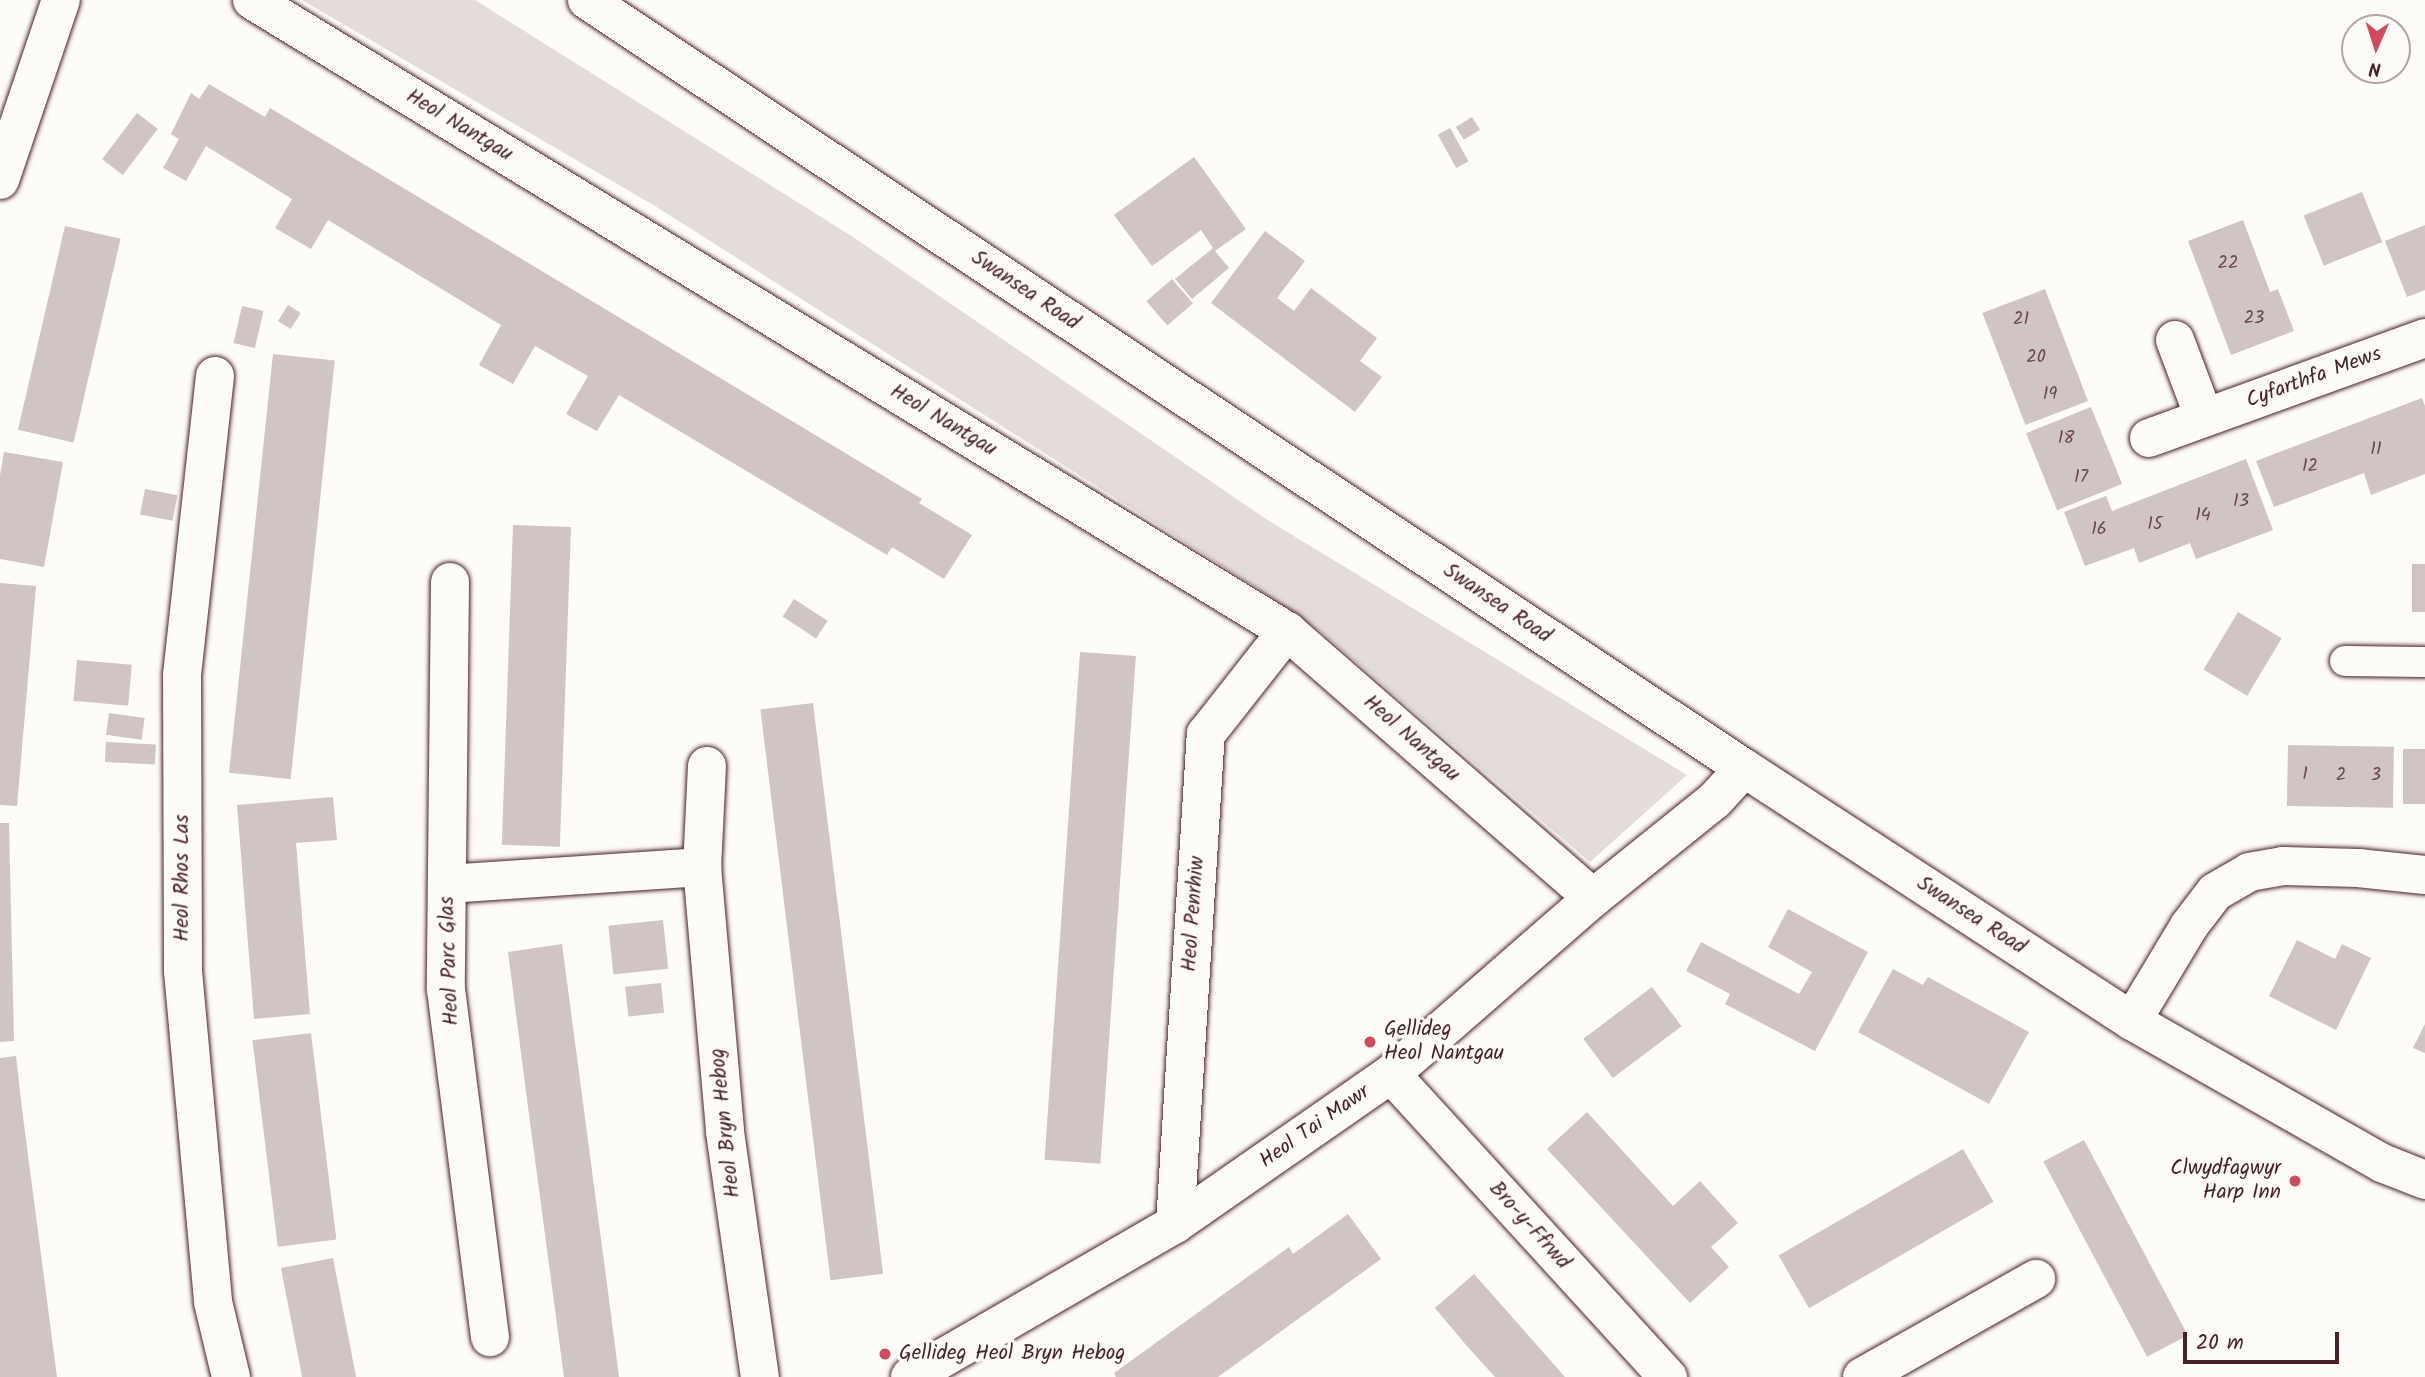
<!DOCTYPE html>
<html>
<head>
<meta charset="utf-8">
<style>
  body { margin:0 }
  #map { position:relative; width:2425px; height:1377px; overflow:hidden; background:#fdfcf7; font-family:Kalam,sans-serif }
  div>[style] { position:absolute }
  .green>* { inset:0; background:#e3dcda }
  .building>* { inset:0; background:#d0c5c4; transform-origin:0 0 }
  .roads { filter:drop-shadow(0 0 2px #4a1f2b) drop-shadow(0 0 2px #4a1f2b) }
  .lane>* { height:30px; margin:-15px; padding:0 15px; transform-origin:15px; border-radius:15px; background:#fdfcf7 }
  .street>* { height:38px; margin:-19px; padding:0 19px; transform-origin:19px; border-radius:19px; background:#fdfcf7 }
  .secondary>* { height:38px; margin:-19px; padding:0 19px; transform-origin:19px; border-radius:19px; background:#fdfcf7 }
  .dots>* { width:19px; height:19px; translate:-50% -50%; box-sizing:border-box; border:4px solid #fdfcf7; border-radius:50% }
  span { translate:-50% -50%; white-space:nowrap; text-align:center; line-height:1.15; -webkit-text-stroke:7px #fdfcf7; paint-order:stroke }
  .number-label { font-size:18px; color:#6c4851 }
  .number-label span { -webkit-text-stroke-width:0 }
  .street-label { font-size:21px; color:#4a1f2b }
  .poi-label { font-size:21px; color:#4a1f2b }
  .left { translate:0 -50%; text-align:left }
  .right { translate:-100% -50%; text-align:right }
  .north { position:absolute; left:2341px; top:14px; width:70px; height:70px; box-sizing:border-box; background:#fdfcf7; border:2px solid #b5a4a5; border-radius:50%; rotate:183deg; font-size:19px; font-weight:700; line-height:28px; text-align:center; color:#4a1f2b }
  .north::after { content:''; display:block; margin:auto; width:24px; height:32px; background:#d1495b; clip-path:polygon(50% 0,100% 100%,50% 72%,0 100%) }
  .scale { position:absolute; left:2183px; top:1332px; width:156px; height:32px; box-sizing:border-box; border:4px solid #4a1f2b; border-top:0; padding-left:9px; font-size:21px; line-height:24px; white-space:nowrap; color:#4a1f2b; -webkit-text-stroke:5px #fdfcf7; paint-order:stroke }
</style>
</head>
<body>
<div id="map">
  <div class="green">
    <i style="clip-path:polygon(302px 0,475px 0,853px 237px,1266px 519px,1687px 775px,1590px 862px,1320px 631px,1265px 593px,655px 206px)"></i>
  </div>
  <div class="building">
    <i style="clip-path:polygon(209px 84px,265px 117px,270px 108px,922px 499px,919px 503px,972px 535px,944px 579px,892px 547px,887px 555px,619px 395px,597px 431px,582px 423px,566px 414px,588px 376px,535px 346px,513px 384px,479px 365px,501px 325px,328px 220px,311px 249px,275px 228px,292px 199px,206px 146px,186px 181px,163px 168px,179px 139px,171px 134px,191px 93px,199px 99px)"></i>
    <i style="left:137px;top:113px;width:26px;height:58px;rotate:37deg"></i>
    <i style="left:1472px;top:117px;width:15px;height:19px;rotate:58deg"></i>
    <i style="left:1450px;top:128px;width:38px;height:14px;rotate:61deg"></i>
    <i style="clip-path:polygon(1194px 157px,1246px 229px,1215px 251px,1229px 268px,1192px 299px,1175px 279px,1213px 248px,1201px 230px,1152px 266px,1114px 215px)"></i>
    <i style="left:2362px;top:192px;width:54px;height:63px;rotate:68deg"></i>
    <i style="clip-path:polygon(2243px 220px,2270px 292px,2278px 289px,2294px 331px,2231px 355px,2188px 241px)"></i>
    <i style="clip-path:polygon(2425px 225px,2425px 290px,2407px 297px,2385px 241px)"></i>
    <i style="left:65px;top:226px;width:57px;height:209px;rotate:13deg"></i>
    <i style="clip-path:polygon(1265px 231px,1305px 261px,1277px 298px,1294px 311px,1311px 288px,1377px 338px,1360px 361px,1382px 377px,1355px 412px,1211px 303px)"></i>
    <i style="left:1172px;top:279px;width:32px;height:34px;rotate:49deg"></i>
    <i style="left:2045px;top:289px;width:120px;height:67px;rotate:69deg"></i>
    <i style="left:288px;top:305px;width:15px;height:19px;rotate:32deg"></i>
    <i style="left:242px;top:306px;width:22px;height:38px;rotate:13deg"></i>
    <i style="left:273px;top:354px;width:62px;height:421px;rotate:6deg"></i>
    <i style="clip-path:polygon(2422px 398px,2425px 406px,2425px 474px,2371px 495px,2364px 473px,2274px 507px,2256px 461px)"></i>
    <i style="left:2091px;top:407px;width:83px;height:70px;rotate:68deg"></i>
    <i style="clip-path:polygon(4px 452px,63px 462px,44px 567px,0 559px,0 475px)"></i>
    <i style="clip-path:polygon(2246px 459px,2273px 530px,2196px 559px,2190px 543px,2139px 563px,2134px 548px,2085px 566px,2064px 512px,2106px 496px,2112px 511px)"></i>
    <i style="left:145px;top:489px;width:33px;height:26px;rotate:11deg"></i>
    <i style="left:513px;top:525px;width:58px;height:320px;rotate:2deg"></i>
    <i style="left:2412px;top:564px;width:13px;height:48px"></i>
    <i style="clip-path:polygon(0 583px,36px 586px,17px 806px,0 805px)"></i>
    <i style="left:794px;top:599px;width:40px;height:21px;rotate:33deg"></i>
    <i style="left:2238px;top:612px;width:51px;height:67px;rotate:31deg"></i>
    <i style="left:1080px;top:652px;width:56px;height:509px;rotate:4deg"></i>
    <i style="left:77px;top:660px;width:55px;height:41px;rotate:5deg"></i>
    <i style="left:813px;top:703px;width:575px;height:53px;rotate:83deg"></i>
    <i style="left:109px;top:713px;width:36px;height:22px;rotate:8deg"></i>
    <i style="left:106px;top:742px;width:50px;height:20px;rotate:3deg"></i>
    <i style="left:2288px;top:745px;width:106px;height:61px;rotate:1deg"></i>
    <i style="left:2403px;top:749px;width:22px;height:55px"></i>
    <i style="clip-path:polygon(333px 797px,337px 840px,296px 843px,310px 1014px,254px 1019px,237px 805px)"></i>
    <i style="clip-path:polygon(0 823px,9px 823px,14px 1041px,0 1042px)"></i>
    <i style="clip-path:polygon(1788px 909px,1868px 952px,1815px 1051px,1725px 1004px,1730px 994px,1686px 971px,1701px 942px,1799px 994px,1812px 972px,1768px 947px)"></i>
    <i style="left:663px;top:920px;width:49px;height:55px;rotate:84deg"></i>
    <i style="clip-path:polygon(2297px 940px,2335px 959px,2342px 944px,2371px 958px,2336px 1030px,2269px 996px)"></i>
    <i style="clip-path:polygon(562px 944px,610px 1307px,619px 1377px,564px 1377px,528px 1107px,508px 952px)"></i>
    <i style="clip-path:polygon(1893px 969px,1923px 985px,1928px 977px,2029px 1032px,1989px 1104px,1858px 1032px)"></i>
    <i style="left:661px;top:983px;width:30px;height:36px;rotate:84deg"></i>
    <i style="left:1652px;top:987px;width:49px;height:86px;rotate:53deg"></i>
    <i style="clip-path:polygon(2425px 1024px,2425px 1053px,2413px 1048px)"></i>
    <i style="left:311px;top:1033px;width:208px;height:59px;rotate:83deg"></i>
    <i style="clip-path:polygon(16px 1056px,22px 1109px,57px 1377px,0 1377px,0 1058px)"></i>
    <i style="clip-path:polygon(1587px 1112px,1673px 1206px,1700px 1181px,1738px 1223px,1711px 1247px,1729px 1267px,1690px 1303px,1547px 1149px)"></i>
    <i style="left:2084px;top:1140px;width:221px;height:46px;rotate:62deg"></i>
    <i style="left:1963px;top:1149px;width:61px;height:213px;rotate:60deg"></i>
    <i style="clip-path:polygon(1348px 1214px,1381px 1259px,1218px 1377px,1116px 1377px,1114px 1373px,1289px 1247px,1293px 1254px)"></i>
    <i style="left:333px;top:1258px;width:121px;height:53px;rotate:79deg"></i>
    <i style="clip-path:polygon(1474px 1274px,1505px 1309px,1565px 1377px,1495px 1377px,1466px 1345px,1435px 1308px)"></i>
  </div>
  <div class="roads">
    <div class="lane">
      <i style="left:2345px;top:661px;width:80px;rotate:0.7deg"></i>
    </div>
    <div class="street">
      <i style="left:252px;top:0;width:1212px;rotate:31.37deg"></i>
      <i style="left:1287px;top:631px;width:406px;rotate:41.1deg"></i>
      <i style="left:0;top:180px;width:190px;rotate:-71.3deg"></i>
      <i style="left:2175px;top:340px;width:82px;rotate:69.4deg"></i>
      <i style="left:215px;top:376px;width:301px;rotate:96.3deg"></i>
      <i style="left:182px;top:675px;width:296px;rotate:89.8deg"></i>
      <i style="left:183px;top:971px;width:332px;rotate:84.8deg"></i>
      <i style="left:213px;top:1302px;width:77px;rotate:76.5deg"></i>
      <i style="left:2149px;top:438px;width:294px;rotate:-19.9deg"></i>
      <i style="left:450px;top:582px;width:407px;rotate:90.6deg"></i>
      <i style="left:446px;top:989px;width:351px;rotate:82.8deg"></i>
      <i style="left:707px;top:766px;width:101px;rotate:92.8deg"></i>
      <i style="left:702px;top:867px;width:266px;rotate:85deg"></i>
      <i style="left:725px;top:1132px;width:247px;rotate:81.9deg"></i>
      <i style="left:447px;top:884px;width:256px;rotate:-3.8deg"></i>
      <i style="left:2132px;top:1021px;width:111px;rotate:-59deg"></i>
      <i style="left:2189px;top:926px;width:43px;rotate:-52.6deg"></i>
      <i style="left:2215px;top:892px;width:39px;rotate:-30deg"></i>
      <i style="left:2249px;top:872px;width:35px;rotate:-10deg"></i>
      <i style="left:2283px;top:866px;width:75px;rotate:1.5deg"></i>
      <i style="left:2358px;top:868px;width:67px;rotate:6deg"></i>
      <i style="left:1391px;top:1074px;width:411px;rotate:47.6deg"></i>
      <i style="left:1175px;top:1224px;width:491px;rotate:-86.4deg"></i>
      <i style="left:1206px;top:734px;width:131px;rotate:-51.8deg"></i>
      <i style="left:910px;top:1377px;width:306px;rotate:-30deg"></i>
      <i style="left:1175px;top:1224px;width:263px;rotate:-34.8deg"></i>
      <i style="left:1391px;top:1074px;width:268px;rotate:-41.1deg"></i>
      <i style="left:1593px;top:898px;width:156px;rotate:-38.8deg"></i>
      <i style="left:1715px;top:800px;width:43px;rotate:-47.8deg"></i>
      <i style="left:1862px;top:1377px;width:200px;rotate:-29.4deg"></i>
    </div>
    <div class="secondary">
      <i style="left:587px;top:0;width:1389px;rotate:33.58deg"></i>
      <i style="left:1744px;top:768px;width:463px;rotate:33.1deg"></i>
      <i style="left:2132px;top:1021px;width:288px;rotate:29.6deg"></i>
      <i style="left:2382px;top:1163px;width:46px;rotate:21.6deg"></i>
    </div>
  </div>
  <div class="dots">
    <i style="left:1370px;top:1042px;background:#d1495b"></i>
    <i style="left:2295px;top:1181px;background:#d1495b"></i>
    <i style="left:885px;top:1354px;background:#d1495b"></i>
  </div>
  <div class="number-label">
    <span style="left:2228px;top:264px">22</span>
    <span style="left:2254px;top:319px">23</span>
    <span style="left:2021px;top:320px">21</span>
    <span style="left:2036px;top:358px">20</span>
    <span style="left:2050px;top:395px">19</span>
    <span style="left:2066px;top:439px">18</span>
    <span style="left:2376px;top:450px">11</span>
    <span style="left:2310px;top:467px">12</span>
    <span style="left:2081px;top:478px">17</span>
    <span style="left:2241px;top:502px">13</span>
    <span style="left:2203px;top:516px">14</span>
    <span style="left:2155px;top:525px">15</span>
    <span style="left:2099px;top:530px">16</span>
    <span style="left:2305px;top:775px">1</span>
    <span style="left:2341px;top:776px">2</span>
    <span style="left:2376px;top:776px">3</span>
  </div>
  <div class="street-label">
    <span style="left:459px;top:126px;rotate:31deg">Heol Nantgau</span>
    <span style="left:1025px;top:291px;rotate:34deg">Swansea Road</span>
    <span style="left:2314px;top:378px;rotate:-20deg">Cyfarthfa Mews</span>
    <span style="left:943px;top:421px;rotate:31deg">Heol Nantgau</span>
    <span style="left:1497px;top:604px;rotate:34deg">Swansea Road</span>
    <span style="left:1411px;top:739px;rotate:41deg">Heol Nantgau</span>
    <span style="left:183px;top:878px;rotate:-90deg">Heol Rhos Las</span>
    <span style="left:1194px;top:914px;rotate:-86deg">Heol Penrhiw</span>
    <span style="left:1971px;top:916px;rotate:33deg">Swansea Road</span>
    <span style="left:450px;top:961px;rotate:-92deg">Heol Parc Glas</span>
    <span style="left:726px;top:1123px;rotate:-96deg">Heol Bryn Hebog</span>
    <span style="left:1315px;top:1127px;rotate:-35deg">Heol Tai Mawr</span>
    <span style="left:1529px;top:1226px;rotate:48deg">Bro-y-Ffrwd</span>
  </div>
  <div class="poi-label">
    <span class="left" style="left:1384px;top:1042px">Gellideg<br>Heol Nantgau</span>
    <span class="right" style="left:2281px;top:1181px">Clwydfagwyr<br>Harp Inn</span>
    <span class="left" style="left:899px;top:1354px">Gellideg Heol Bryn Hebog</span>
  </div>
  <div class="north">N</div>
  <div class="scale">20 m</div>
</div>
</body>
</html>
